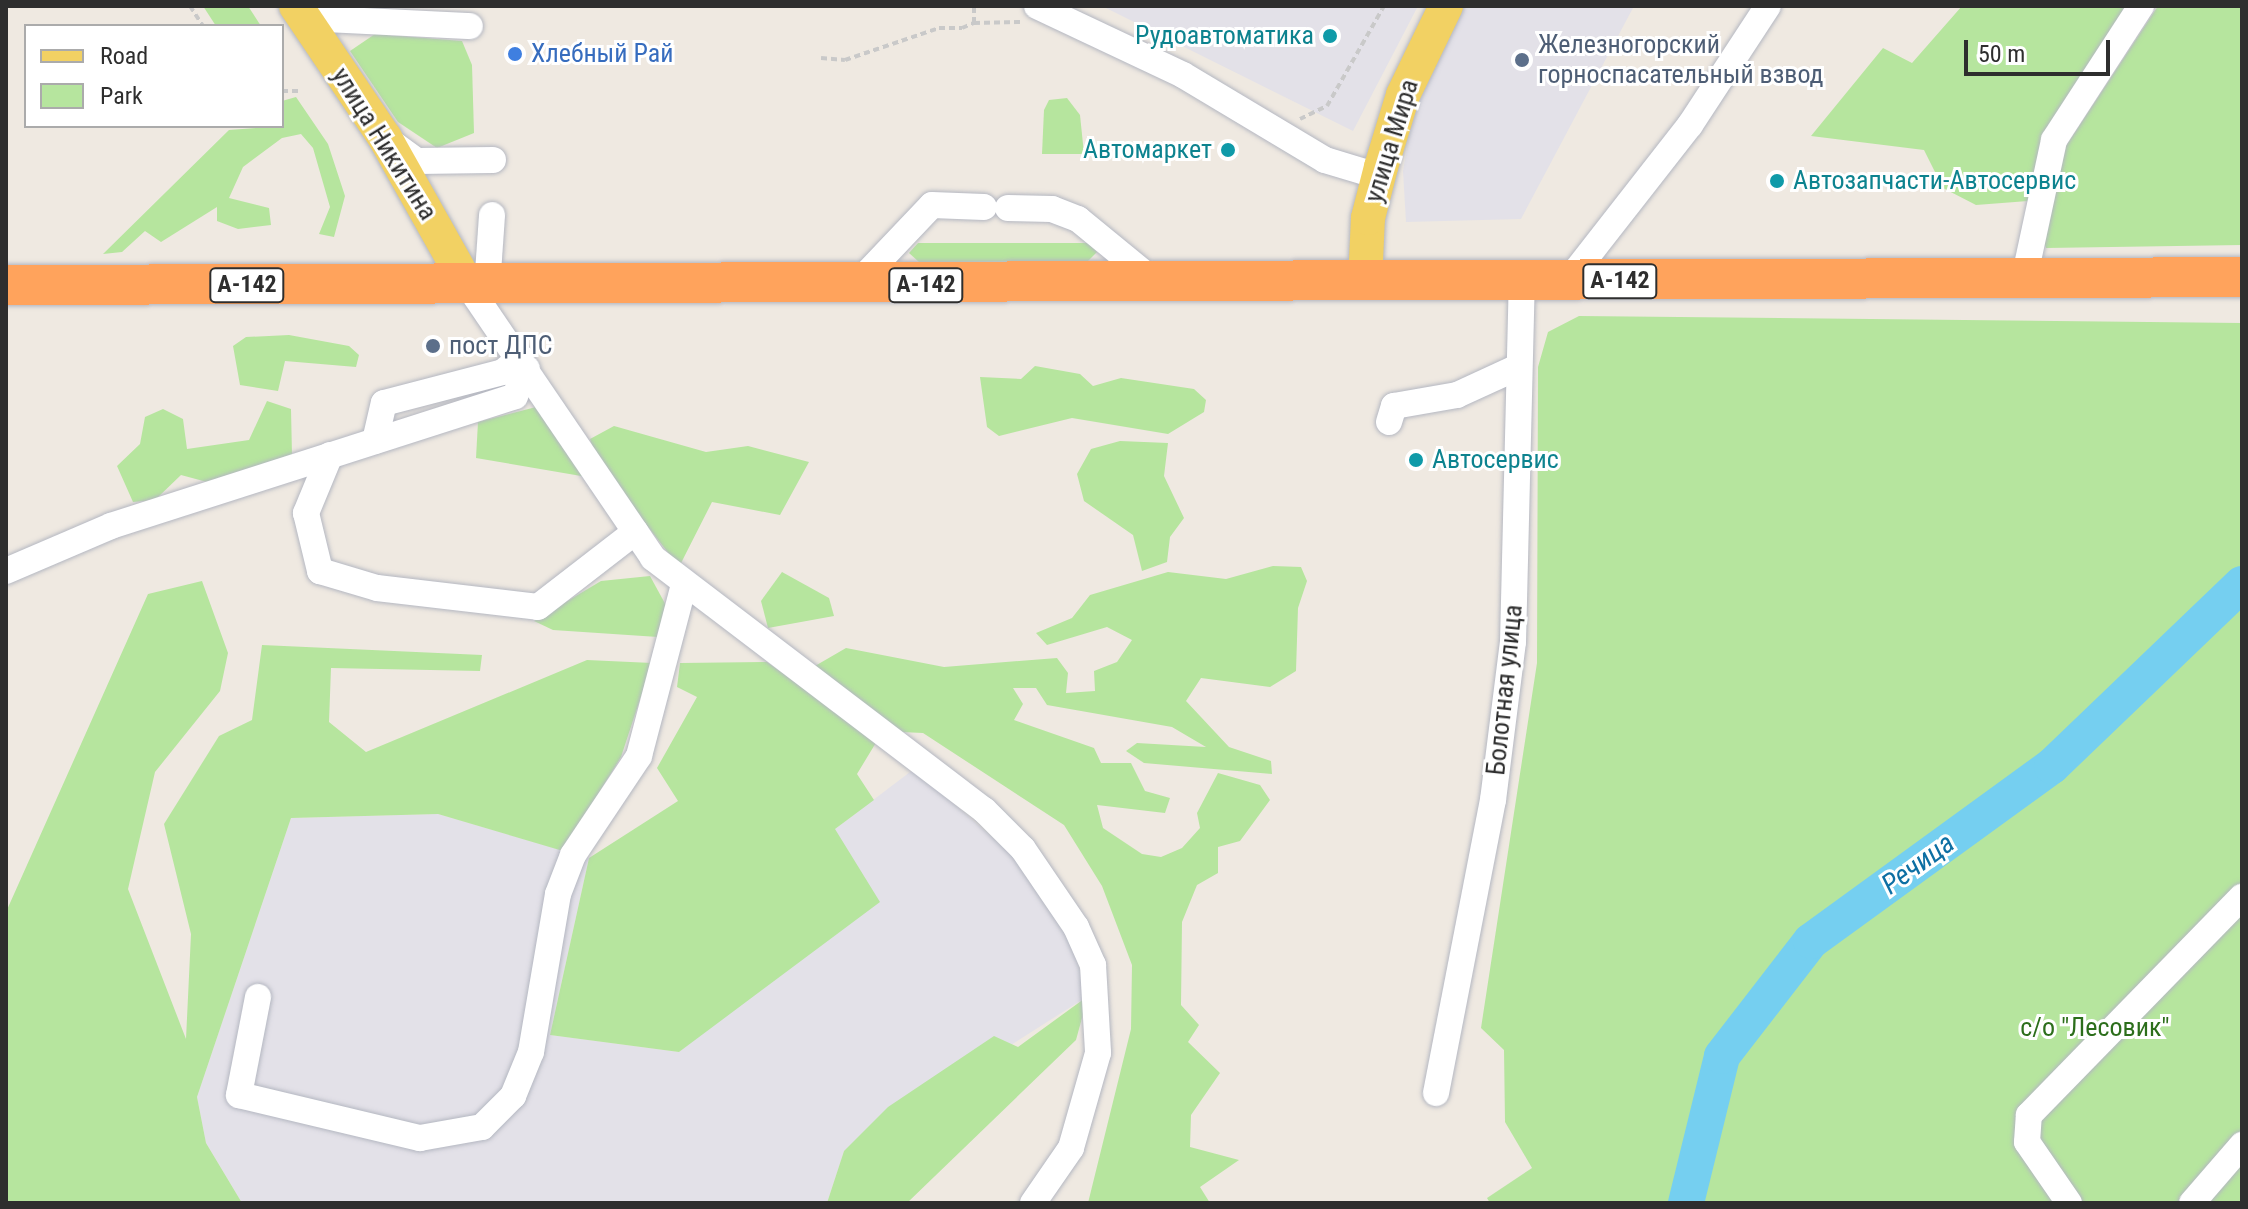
<!DOCTYPE html>
<html>
<head>
<meta charset="utf-8">
<style>
  body { margin:0 }
  #map { position:relative; width:2248px; height:1209px; overflow:hidden; background:#efe9e1; font-family:"Roboto Condensed",sans-serif }
  div>[style] { position:absolute }
  .industrial>* { inset:0; background:#e3e1e8 }
  .green>* { inset:0; background:#b6e59e }
  .river>* { height:36px; margin:-18px; padding:0 18px; transform-origin:18px; border-radius:18px; background:#75cff0 }
  .path>* { height:4px; margin-top:-2px; transform-origin:0; background:repeating-linear-gradient(90deg,#c9c9c9 0 6px,transparent 0 10px) }
  .roads { filter:drop-shadow(0 0 2px #b4b7c1) drop-shadow(0 0 2px #b4b7c1) }
  .minor>* { height:26px; margin:-13px; padding:0 13px; transform-origin:13px; border-radius:13px; background:#fff }
  .major>* { height:34px; margin:-17px; padding:0 17px; transform-origin:17px; border-radius:17px; background:#f2d163 }
  .highway>* { height:40px; margin:-20px; padding:0 20px; transform-origin:20px; border-radius:20px; background:#ffa35c }
  .dots>* { width:22px; height:22px; translate:-50% -50%; box-sizing:border-box; border:4px solid #fff; border-radius:50% }
  span { translate:-50% -50%; white-space:nowrap; text-align:center; line-height:1.15; -webkit-text-stroke:6px #fff; paint-order:stroke }
  .shield-label span { padding:2px 6px; background:#fff; border:2px solid; border-radius:6px; -webkit-text-stroke-width:0 }
  .shield-label { font-size:24px; color:#2e2e2e; font-weight:700 }
  .culture-label { font-size:26px; color:#0d838f }
  .right { translate:-100% -50%; text-align:right }
  .left { translate:0 -50%; text-align:left }
  .service-label { font-size:26px; color:#4e5e75 }
  .shop-label { font-size:26px; color:#366cbe }
  .street-label { font-size:26px; color:#2e2e2e }
  .park-label { font-size:26px; color:#2c6e1b }
  .water-label { font-size:28px; color:#0d6fa3; font-style:italic }
  .frame { position:absolute; inset:0; border:8px solid #2e2e2e; pointer-events:none }
  .legend { position:absolute; left:24px; top:24px; width:260px; height:104px; box-sizing:border-box; background:#fff; border:2px solid #ababab; margin:0; padding:10px 14px; list-style:none; font-size:24px; color:#2e2e2e }
  .legend li { display:flex; align-items:center; gap:16px; height:40px }
  .legend b { width:40px; border:2px solid #ababab }
  .scale { position:absolute; left:1964px; top:40px; width:146px; height:36px; box-sizing:border-box; border:4px solid #2e2e2e; border-top:0; padding-left:10px; font-size:24px; line-height:28px; white-space:nowrap; color:#2e2e2e; -webkit-text-stroke:6px #fff; paint-order:stroke }
</style>
</head>
<body>
<div id="map">
  <div class="industrial">
    <i style="clip-path:polygon(1102px 6px,1418px 6px,1353px 131px)"></i>
    <i style="clip-path:polygon(1463px 6px,1634px 6px,1521px 219px,1406px 222px,1403px 171px,1413px 115px)"></i>
    <i style="clip-path:polygon(914px 769px,1011px 854px,1071px 943px,1088px 996px,844px 1151px,827px 1203px,242px 1203px,206px 1143px,197px 1097px,291px 818px,438px 814px,589px 858px,550px 1035px,679px 1052px,751px 995px,835px 829px)"></i>
  </div>
  <div class="green">
    <i style="clip-path:polygon(203px 6px,248px 6px,261px 26px,216px 26px)"></i>
    <i style="clip-path:polygon(1962px 6px,2127px 6px,2028px 201px,1976px 205px,1943px 188px,1924px 150px,1811px 136px,1883px 48px,1912px 63px)"></i>
    <i style="clip-path:polygon(2158px 6px,2242px 6px,2242px 245px,2046px 248px,2042px 237px,2066px 146px)"></i>
    <i style="clip-path:polygon(375px 34px,462px 41px,472px 65px,474px 133px,437px 148px,398px 122px,350px 51px)"></i>
    <i style="clip-path:polygon(296px 97px,328px 144px,345px 196px,334px 237px,319px 234px,330px 207px,313px 148px,301px 134px,282px 138px,243px 167px,229px 198px,269px 208px,271px 225px,238px 229px,217px 221px,217px 207px,161px 242px,145px 231px,122px 252px,103px 254px,229px 130px,282px 126px,282px 101px)"></i>
    <i style="clip-path:polygon(1067px 98px,1080px 115px,1084px 154px,1042px 154px,1044px 110px,1049px 100px)"></i>
    <i style="clip-path:polygon(918px 243px,1088px 243px,1097px 252px,1088px 261px,919px 262px,909px 253px)"></i>
    <i style="clip-path:polygon(1579px 316px,2242px 323px,2242px 1203px,1490px 1203px,1487px 1198px,1532px 1168px,1505px 1122px,1504px 1050px,1481px 1028px,1537px 663px,1538px 367px,1548px 332px)"></i>
    <i style="clip-path:polygon(289px 335px,349px 346px,359px 355px,356px 367px,285px 361px,278px 391px,240px 385px,233px 346px,246px 337px)"></i>
    <i style="clip-path:polygon(1035px 366px,1080px 374px,1093px 386px,1121px 378px,1194px 389px,1206px 400px,1204px 412px,1168px 434px,1072px 418px,999px 436px,987px 427px,980px 377px,1021px 379px)"></i>
    <i style="clip-path:polygon(267px 401px,291px 409px,292px 455px,207px 482px,181px 475px,155px 500px,133px 502px,117px 466px,140px 444px,145px 417px,163px 409px,183px 419px,187px 449px,249px 440px)"></i>
    <i style="clip-path:polygon(540px 406px,587px 477px,476px 458px,478px 422px)"></i>
    <i style="clip-path:polygon(614px 426px,706px 452px,748px 446px,809px 462px,780px 515px,712px 502px,679px 567px,596px 459px,590px 439px)"></i>
    <i style="clip-path:polygon(1120px 441px,1168px 443px,1164px 476px,1184px 518px,1170px 537px,1167px 562px,1142px 571px,1133px 535px,1084px 501px,1077px 474px,1091px 449px)"></i>
    <i style="clip-path:polygon(1273px 566px,1301px 567px,1307px 581px,1298px 608px,1296px 671px,1270px 687px,1201px 678px,1186px 701px,1229px 747px,1271px 761px,1272px 774px,1144px 763px,1126px 751px,1137px 743px,1206px 747px,1172px 727px,1047px 705px,1036px 688px,1013px 688px,1023px 704px,1014px 720px,1094px 748px,1101px 763px,1131px 763px,1145px 791px,1170px 798px,1165px 813px,1097px 805px,1103px 828px,1142px 854px,1161px 857px,1182px 848px,1200px 828px,1197px 813px,1218px 773px,1260px 785px,1270px 800px,1240px 841px,1218px 847px,1218px 873px,1197px 885px,1182px 922px,1181px 1005px,1199px 1025px,1188px 1042px,1220px 1073px,1191px 1115px,1190px 1147px,1239px 1160px,1200px 1187px,1210px 1203px,1088px 1203px,1131px 1029px,1132px 965px,1102px 886px,1064px 825px,923px 733px,901px 732px,815px 666px,846px 648px,944px 667px,1057px 658px,1068px 673px,1066px 693px,1095px 691px,1094px 671px,1117px 662px,1132px 640px,1107px 627px,1047px 645px,1036px 633px,1072px 618px,1090px 595px,1168px 572px,1226px 579px)"></i>
    <i style="clip-path:polygon(782px 572px,829px 598px,834px 616px,768px 628px,761px 601px)"></i>
    <i style="clip-path:polygon(650px 576px,668px 609px,658px 637px,553px 630px,534px 621px,601px 581px)"></i>
    <i style="clip-path:polygon(202px 581px,228px 653px,220px 691px,155px 772px,128px 889px,186px 1039px,191px 934px,164px 824px,219px 736px,252px 720px,262px 645px,482px 655px,480px 671px,331px 668px,329px 722px,366px 752px,587px 660px,652px 663px,621px 757px,563px 851px,438px 814px,291px 818px,197px 1097px,206px 1143px,242px 1203px,6px 1203px,6px 912px,148px 594px)"></i>
    <i style="clip-path:polygon(767px 662px,877px 741px,857px 774px,874px 800px,835px 829px,880px 902px,679px 1052px,550px 1035px,589px 858px,678px 801px,657px 768px,697px 697px,677px 687px,680px 663px)"></i>
    <i style="clip-path:polygon(1088px 996px,1076px 1040px,907px 1203px,827px 1203px,844px 1151px,888px 1107px,994px 1036px,1018px 1047px)"></i>
  </div>
  <div class="river">
    <i style="left:1686px;top:1203px;width:151px;rotate:-76.2deg"></i>
    <i style="left:1722px;top:1056px;width:145px;rotate:-52.3deg"></i>
    <i style="left:1811px;top:941px;width:298px;rotate:-36deg"></i>
    <i style="left:2052px;top:766px;width:263px;rotate:-43.8deg"></i>
  </div>
  <div class="path">
    <i style="left:190px;top:6px;width:24px;rotate:57deg"></i>
    <i style="left:974px;top:23px;width:47px;rotate:-1.2deg"></i>
    <i style="left:821px;top:58px;width:24px;rotate:5deg"></i>
    <i style="left:845px;top:60px;width:99px;rotate:-18.8deg"></i>
    <i style="left:939px;top:28px;width:23px"></i>
    <i style="left:962px;top:28px;width:13px;rotate:-23deg"></i>
    <i style="left:974px;top:23px;width:17px;rotate:-90deg"></i>
    <i style="left:282px;top:91px;width:19px"></i>
    <i style="left:1300px;top:119px;width:30px;rotate:-26deg"></i>
    <i style="left:1327px;top:106px;width:115px;rotate:-60.3deg"></i>
  </div>
  <div class="roads">
    <div class="minor">
      <i style="left:1037px;top:6px;width:161px;rotate:25.3deg"></i>
      <i style="left:1183px;top:75px;width:165px;rotate:30.9deg"></i>
      <i style="left:1325px;top:160px;width:55px;rotate:16.8deg"></i>
      <i style="left:304px;top:18px;width:166px;rotate:2.8deg"></i>
      <i style="left:388px;top:140px;width:36px;rotate:36deg"></i>
      <i style="left:417px;top:161px;width:76px;rotate:-0.8deg"></i>
      <i style="left:1008px;top:208px;width:44px;rotate:1.3deg"></i>
      <i style="left:1052px;top:209px;width:28px;rotate:21deg"></i>
      <i style="left:1078px;top:219px;width:99px;rotate:39.3deg"></i>
      <i style="left:2024px;top:279px;width:142px;rotate:-77.8deg"></i>
      <i style="left:2054px;top:140px;width:160px;rotate:-57deg"></i>
      <i style="left:1568px;top:281px;width:198px;rotate:-52deg"></i>
      <i style="left:1690px;top:125px;width:142px;rotate:-56.8deg"></i>
      <i style="left:467px;top:284px;width:331px;rotate:55.8deg"></i>
      <i style="left:653px;top:558px;width:416px;rotate:37.3deg"></i>
      <i style="left:984px;top:810px;width:55px;rotate:45deg"></i>
      <i style="left:1023px;top:849px;width:94px;rotate:55.8deg"></i>
      <i style="left:1076px;top:927px;width:42px;rotate:65.9deg"></i>
      <i style="left:1093px;top:965px;width:88px;rotate:86.7deg"></i>
      <i style="left:1098px;top:1053px;width:99px;rotate:105.9deg"></i>
      <i style="left:1071px;top:1148px;width:67px;rotate:124.6deg"></i>
      <i style="left:856px;top:285px;width:110px;rotate:-46.5deg"></i>
      <i style="left:932px;top:205px;width:52px;rotate:2.2deg"></i>
      <i style="left:487px;top:287px;width:72px;rotate:-86deg"></i>
      <i style="left:1389px;top:422px;width:17px;rotate:-73deg"></i>
      <i style="left:1394px;top:406px;width:64px;rotate:-9.9deg"></i>
      <i style="left:1457px;top:395px;width:65px;rotate:-24.6deg"></i>
      <i style="left:375px;top:441px;width:39px;rotate:-77deg"></i>
      <i style="left:384px;top:403px;width:123px;rotate:-14.6deg"></i>
      <i style="left:503px;top:372px;width:23px;rotate:-40deg"></i>
      <i style="left:330px;top:455px;width:63px;rotate:112.5deg"></i>
      <i style="left:306px;top:513px;width:60px;rotate:76.4deg"></i>
      <i style="left:320px;top:571px;width:59px;rotate:16.6deg"></i>
      <i style="left:377px;top:588px;width:162px;rotate:6.7deg"></i>
      <i style="left:538px;top:607px;width:123px;rotate:-37.7deg"></i>
      <i style="left:6px;top:571px;width:114px;rotate:-23.2deg"></i>
      <i style="left:111px;top:526px;width:424px;rotate:-17.8deg"></i>
      <i style="left:515px;top:396px;width:30px;rotate:-67deg"></i>
      <i style="left:258px;top:997px;width:100px;rotate:101deg"></i>
      <i style="left:239px;top:1095px;width:186px;rotate:13.4deg"></i>
      <i style="left:420px;top:1138px;width:63px;rotate:-10.1deg"></i>
      <i style="left:482px;top:1127px;width:44px;rotate:-45deg"></i>
      <i style="left:513px;top:1096px;width:48px;rotate:-67.8deg"></i>
      <i style="left:531px;top:1052px;width:160px;rotate:-80.3deg"></i>
      <i style="left:558px;top:894px;width:42px;rotate:-69deg"></i>
      <i style="left:573px;top:855px;width:119px;rotate:-56.3deg"></i>
      <i style="left:639px;top:756px;width:178px;rotate:-75.3deg"></i>
      <i style="left:1436px;top:1093px;width:298px;rotate:-79deg"></i>
      <i style="left:1493px;top:800px;width:159px;rotate:-82.8deg"></i>
      <i style="left:1513px;top:642px;width:360px;rotate:-88.6deg"></i>
      <i style="left:2069px;top:1203px;width:74px;rotate:-124.5deg"></i>
      <i style="left:2027px;top:1142px;width:27px;rotate:-86deg"></i>
      <i style="left:2029px;top:1115px;width:305px;rotate:-45.7deg"></i>
      <i style="left:2192px;top:1203px;width:77px;rotate:-49.2deg"></i>
    </div>
    <div class="major">
      <i style="left:296px;top:6px;width:159px;rotate:56deg"></i>
      <i style="left:385px;top:138px;width:167px;rotate:60.7deg"></i>
      <i style="left:1365px;top:283px;width:65px;rotate:-87.4deg"></i>
      <i style="left:1368px;top:218px;width:53px;rotate:-75.7deg"></i>
      <i style="left:1381px;top:167px;width:75px;rotate:-73deg"></i>
      <i style="left:1403px;top:95px;width:99px;rotate:-64.2deg"></i>
    </div>
    <div class="highway">
      <i style="left:6px;top:285px;width:2236px;rotate:-0.2deg"></i>
    </div>
  </div>
  <div class="dots">
    <i style="left:1330px;top:36px;background:#0f9aa8"></i>
    <i style="left:515px;top:54px;background:#3f7fe0"></i>
    <i style="left:1522px;top:60px;background:#5c6f8a"></i>
    <i style="left:1228px;top:150px;background:#0f9aa8"></i>
    <i style="left:1777px;top:181px;background:#0f9aa8"></i>
    <i style="left:433px;top:346px;background:#5c6f8a"></i>
    <i style="left:1416px;top:460px;background:#0f9aa8"></i>
  </div>
  <div class="shield-label">
    <span style="left:1620px;top:281px">А-142</span>
    <span style="left:247px;top:285px">А-142</span>
    <span style="left:926px;top:285px">А-142</span>
  </div>
  <div class="culture-label">
    <span class="right" style="left:1314px;top:36px">Рудоавтоматика</span>
    <span class="right" style="left:1212px;top:150px">Автомаркет</span>
    <span class="left" style="left:1793px;top:181px">Автозапчасти-Автосервис</span>
    <span class="left" style="left:1432px;top:460px">Автосервис</span>
  </div>
  <div class="service-label">
    <span class="left" style="left:1538px;top:60px">Железногорский<br>горноспасательный взвод</span>
    <span class="left" style="left:449px;top:346px">пост ДПС</span>
  </div>
  <div class="shop-label">
    <span class="left" style="left:531px;top:54px">Хлебный Рай</span>
  </div>
  <div class="street-label">
    <span style="left:1392px;top:141px;rotate:-73deg">улица Мира</span>
    <span style="left:384px;top:144px;rotate:58deg">улица Никитина</span>
    <span style="left:1505px;top:690px;rotate:-84deg">Болотная улица</span>
  </div>
  <div class="park-label">
    <span style="left:2095px;top:1028px">с/о "Лесовик"</span>
  </div>
  <div class="water-label">
    <span style="left:1918px;top:864px;rotate:-36deg">Речица</span>
  </div>
  <div class="frame"></div>
  <ul class="legend">
  <li><b style="height:10px;background:#f2d163"></b>Road</li>
  <li><b style="height:22px;background:#b6e59e"></b>Park</li>
  </ul>
  <div class="scale">50 m</div>
</div>
</body>
</html>
